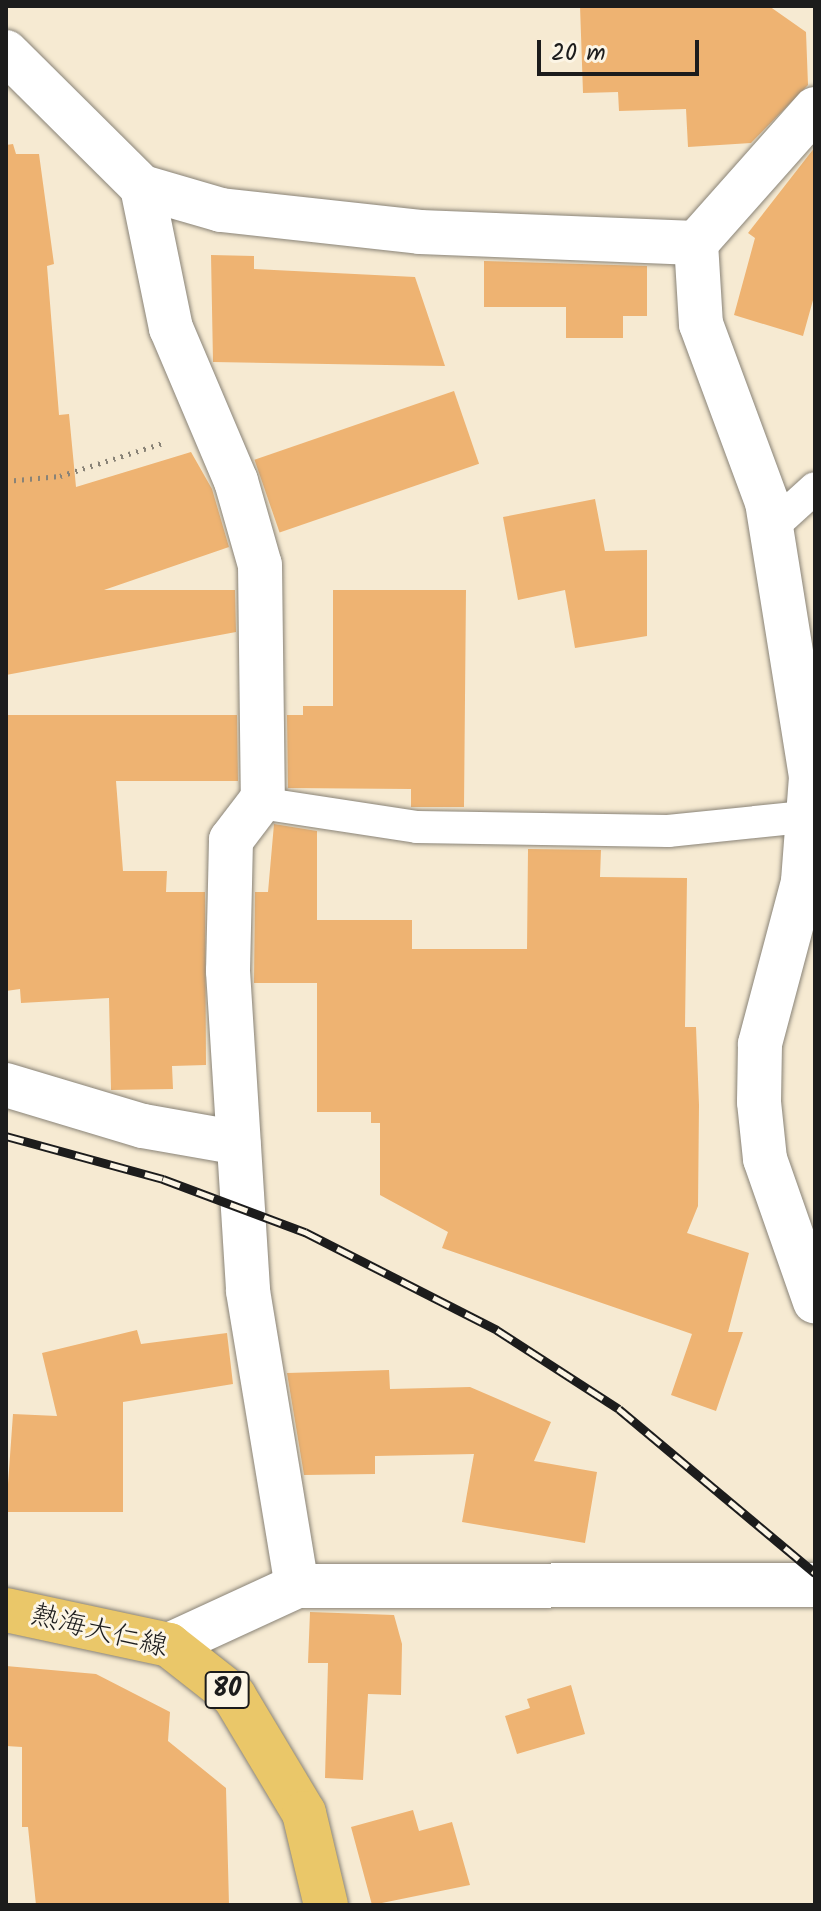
<!DOCTYPE html>
<html>
<head>
<meta charset="utf-8">
<style>
  body { margin:0 }
  #map { position:relative; width:821px; height:1911px; overflow:hidden; background:#f6ead2; font-family:Kalam,"Klee One",sans-serif }
  div>[style] { position:absolute }
  .building>* { inset:0; background:#eeb372; transform-origin:0 0 }
  .path>* { height:5px; margin-top:-2.5px; transform-origin:0; background:repeating-linear-gradient(90deg,#898377 0 2px,transparent 0 8px) }
  .roads { filter:drop-shadow(0 0 2px #898377) drop-shadow(0 0 2px #898377) }
  .service>* { height:32px; margin:-16px; padding:0 16px; transform-origin:16px; border-radius:16px; background:#fff }
  .minor>* { height:44px; margin:-22px; padding:0 22px; transform-origin:22px; border-radius:22px; background:#fff }
  .primary>* { height:44px; margin:-22px; padding:0 22px; transform-origin:22px; border-radius:22px; background:#eac769 }
  .rail>* { height:9px; margin-top:-4.5px; transform-origin:0; background:repeating-linear-gradient(90deg,#fcf5e5 0 18px,#1c1c1c 0 36px); box-sizing:border-box; border-block:2px solid #1c1c1c }
  span { translate:-50% -50%; white-space:nowrap; text-align:center; line-height:1.15; -webkit-text-stroke:6px #fcf5e5; paint-order:stroke }
  .shield-label span { padding:2px 6px; background:#fcf5e5; border:2px solid; border-radius:6px; -webkit-text-stroke-width:0 }
  .shield-label { font-size:26px; color:#1c1c1c; font-weight:700 }
  .street-label { font-size:28px; color:#1c1c1c }
  .frame { position:absolute; inset:0; border:8px solid #1c1c1c; pointer-events:none }
  .scale { position:absolute; left:537px; top:40px; width:162px; height:36px; box-sizing:border-box; border:4px solid #1c1c1c; border-top:0; padding-left:10px; font-size:24px; line-height:28px; white-space:nowrap; color:#1c1c1c; -webkit-text-stroke:6px #fcf5e5; paint-order:stroke }
</style>
</head>
<body>
<div id="map">
  <div class="building">
    <i style="clip-path:polygon(580px 6px,769px 6px,806px 32px,808px 85px,751px 143px,688px 147px,686px 109px,619px 111px,618px 92px,583px 93px)"></i>
    <i style="clip-path:polygon(13px 144px,16px 154px,39px 154px,54px 264px,47px 266px,59px 415px,69px 414px,76px 487px,191px 452px,212px 489px,229px 547px,104px 590px,235px 590px,236px 632px,6px 675px,6px 145px)"></i>
    <i style="clip-path:polygon(815px 147px,815px 293px,803px 336px,734px 315px,755px 238px,748px 233px)"></i>
    <i style="clip-path:polygon(211px 255px,254px 256px,254px 269px,415px 277px,445px 366px,213px 362px)"></i>
    <i style="clip-path:polygon(484px 261px,647px 266px,647px 316px,623px 316px,623px 338px,566px 338px,566px 307px,484px 307px)"></i>
    <i style="left:454px;top:391px;width:77px;height:211px;rotate:71deg"></i>
    <i style="clip-path:polygon(595px 499px,605px 551px,647px 550px,647px 636px,575px 648px,565px 590px,518px 600px,503px 517px)"></i>
    <i style="clip-path:polygon(333px 590px,466px 590px,464px 807px,411px 807px,411px 789px,288px 788px,287px 715px,303px 715px,303px 706px,333px 706px)"></i>
    <i style="clip-path:polygon(6px 715px,237px 715px,238px 781px,116px 781px,123px 871px,167px 871px,166px 892px,205px 892px,206px 1065px,172px 1066px,173px 1089px,111px 1090px,109px 998px,21px 1003px,20px 989px,6px 991px)"></i>
    <i style="clip-path:polygon(274px 824px,317px 831px,317px 920px,412px 920px,412px 949px,527px 949px,528px 849px,601px 850px,600px 877px,687px 878px,685px 1027px,696px 1027px,699px 1105px,698px 1206px,687px 1233px,749px 1253px,728px 1332px,743px 1332px,716px 1411px,671px 1395px,692px 1334px,442px 1248px,448px 1232px,380px 1195px,380px 1123px,371px 1123px,371px 1112px,317px 1112px,317px 983px,254px 983px,255px 892px,268px 892px)"></i>
    <i style="clip-path:polygon(137px 1330px,141px 1344px,227px 1333px,233px 1384px,123px 1402px,123px 1512px,6px 1512px,13px 1414px,57px 1416px,42px 1353px)"></i>
    <i style="clip-path:polygon(389px 1370px,390px 1389px,470px 1387px,551px 1422px,534px 1461px,597px 1472px,585px 1543px,462px 1522px,474px 1454px,375px 1456px,375px 1474px,304px 1475px,287px 1373px)"></i>
    <i style="clip-path:polygon(310px 1612px,394px 1615px,402px 1644px,401px 1695px,368px 1694px,363px 1780px,325px 1778px,328px 1663px,308px 1663px)"></i>
    <i style="clip-path:polygon(6px 1666px,96px 1674px,170px 1712px,168px 1741px,226px 1788px,229px 1905px,36px 1905px,28px 1827px,22px 1827px,22px 1747px,6px 1746px)"></i>
    <i style="clip-path:polygon(571px 1685px,585px 1734px,517px 1754px,505px 1716px,530px 1708px,527px 1699px)"></i>
    <i style="clip-path:polygon(413px 1810px,419px 1831px,452px 1822px,470px 1885px,372px 1905px,351px 1827px)"></i>
  </div>
  <div class="path">
    <i style="left:6px;top:481px;width:54px;rotate:-5.3deg"></i>
    <i style="left:60px;top:476px;width:111px;rotate:-17.8deg"></i>
  </div>
  <div class="roads">
    <div class="service">
      <i style="left:771px;top:528px;width:59px;rotate:-42.3deg"></i>
      <i style="left:260px;top:803px;width:159px;rotate:8.7deg"></i>
      <i style="left:417px;top:827px;width:251px;rotate:0.9deg"></i>
      <i style="left:668px;top:831px;width:145px;rotate:-5.9deg"></i>
    </div>
    <div class="minor">
      <i style="left:6px;top:52px;width:192px;rotate:44.8deg"></i>
      <i style="left:142px;top:187px;width:144px;rotate:78.4deg"></i>
      <i style="left:171px;top:328px;width:166px;rotate:67deg"></i>
      <i style="left:236px;top:481px;width:87px;rotate:74.1deg"></i>
      <i style="left:260px;top:565px;width:233px;rotate:89.3deg"></i>
      <i style="left:263px;top:798px;width:53px;rotate:127.3deg"></i>
      <i style="left:231px;top:840px;width:131px;rotate:91.3deg"></i>
      <i style="left:228px;top:971px;width:321px;rotate:86.4deg"></i>
      <i style="left:248px;top:1291px;width:299px;rotate:80.6deg"></i>
      <i style="left:815px;top:109px;width:179px;rotate:131.6deg"></i>
      <i style="left:696px;top:243px;width:81px;rotate:86.5deg"></i>
      <i style="left:701px;top:324px;width:190px;rotate:69.7deg"></i>
      <i style="left:767px;top:502px;width:278px;rotate:80.9deg"></i>
      <i style="left:811px;top:777px;width:105px;rotate:94.4deg"></i>
      <i style="left:803px;top:882px;width:168px;rotate:104.9deg"></i>
      <i style="left:760px;top:1044px;width:58px;rotate:91deg"></i>
      <i style="left:759px;top:1102px;width:57px;rotate:84deg"></i>
      <i style="left:765px;top:1159px;width:151px;rotate:70.7deg"></i>
      <i style="left:142px;top:187px;width:82px;rotate:16.2deg"></i>
      <i style="left:221px;top:210px;width:200px;rotate:6.3deg"></i>
      <i style="left:420px;top:232px;width:276px;rotate:2.3deg"></i>
      <i style="left:6px;top:1085px;width:143px;rotate:16.7deg"></i>
      <i style="left:143px;top:1126px;width:97px;rotate:10deg"></i>
      <i style="left:169px;top:1645px;width:141px;rotate:-24.7deg"></i>
      <i style="left:297px;top:1586px;width:518px;rotate:-0.11deg"></i>
    </div>
    <div class="primary">
      <i style="left:6px;top:1610px;width:167px;rotate:12.1deg"></i>
      <i style="left:169px;top:1645px;width:83px;rotate:38.1deg"></i>
      <i style="left:234px;top:1696px;width:136px;rotate:59.1deg"></i>
      <i style="left:304px;top:1813px;width:95px;rotate:76.6deg"></i>
    </div>
  </div>
  <div class="rail">
    <i style="left:6px;top:1136px;width:163px;rotate:15.3deg"></i>
    <i style="left:163px;top:1179px;width:152px;rotate:20.5deg"></i>
    <i style="left:305px;top:1232px;width:216px;rotate:27deg"></i>
    <i style="left:497px;top:1330px;width:145px;rotate:32.9deg"></i>
    <i style="left:619px;top:1409px;width:256px;rotate:39.9deg"></i>
  </div>
  <div class="shield-label">
    <span style="left:227px;top:1690px">80</span>
  </div>
  <div class="street-label">
    <span style="left:99px;top:1632px;rotate:14deg">熱海大仁線</span>
  </div>
  <div class="frame"></div>
  <div class="scale">20 m</div>
</div>
</body>
</html>
